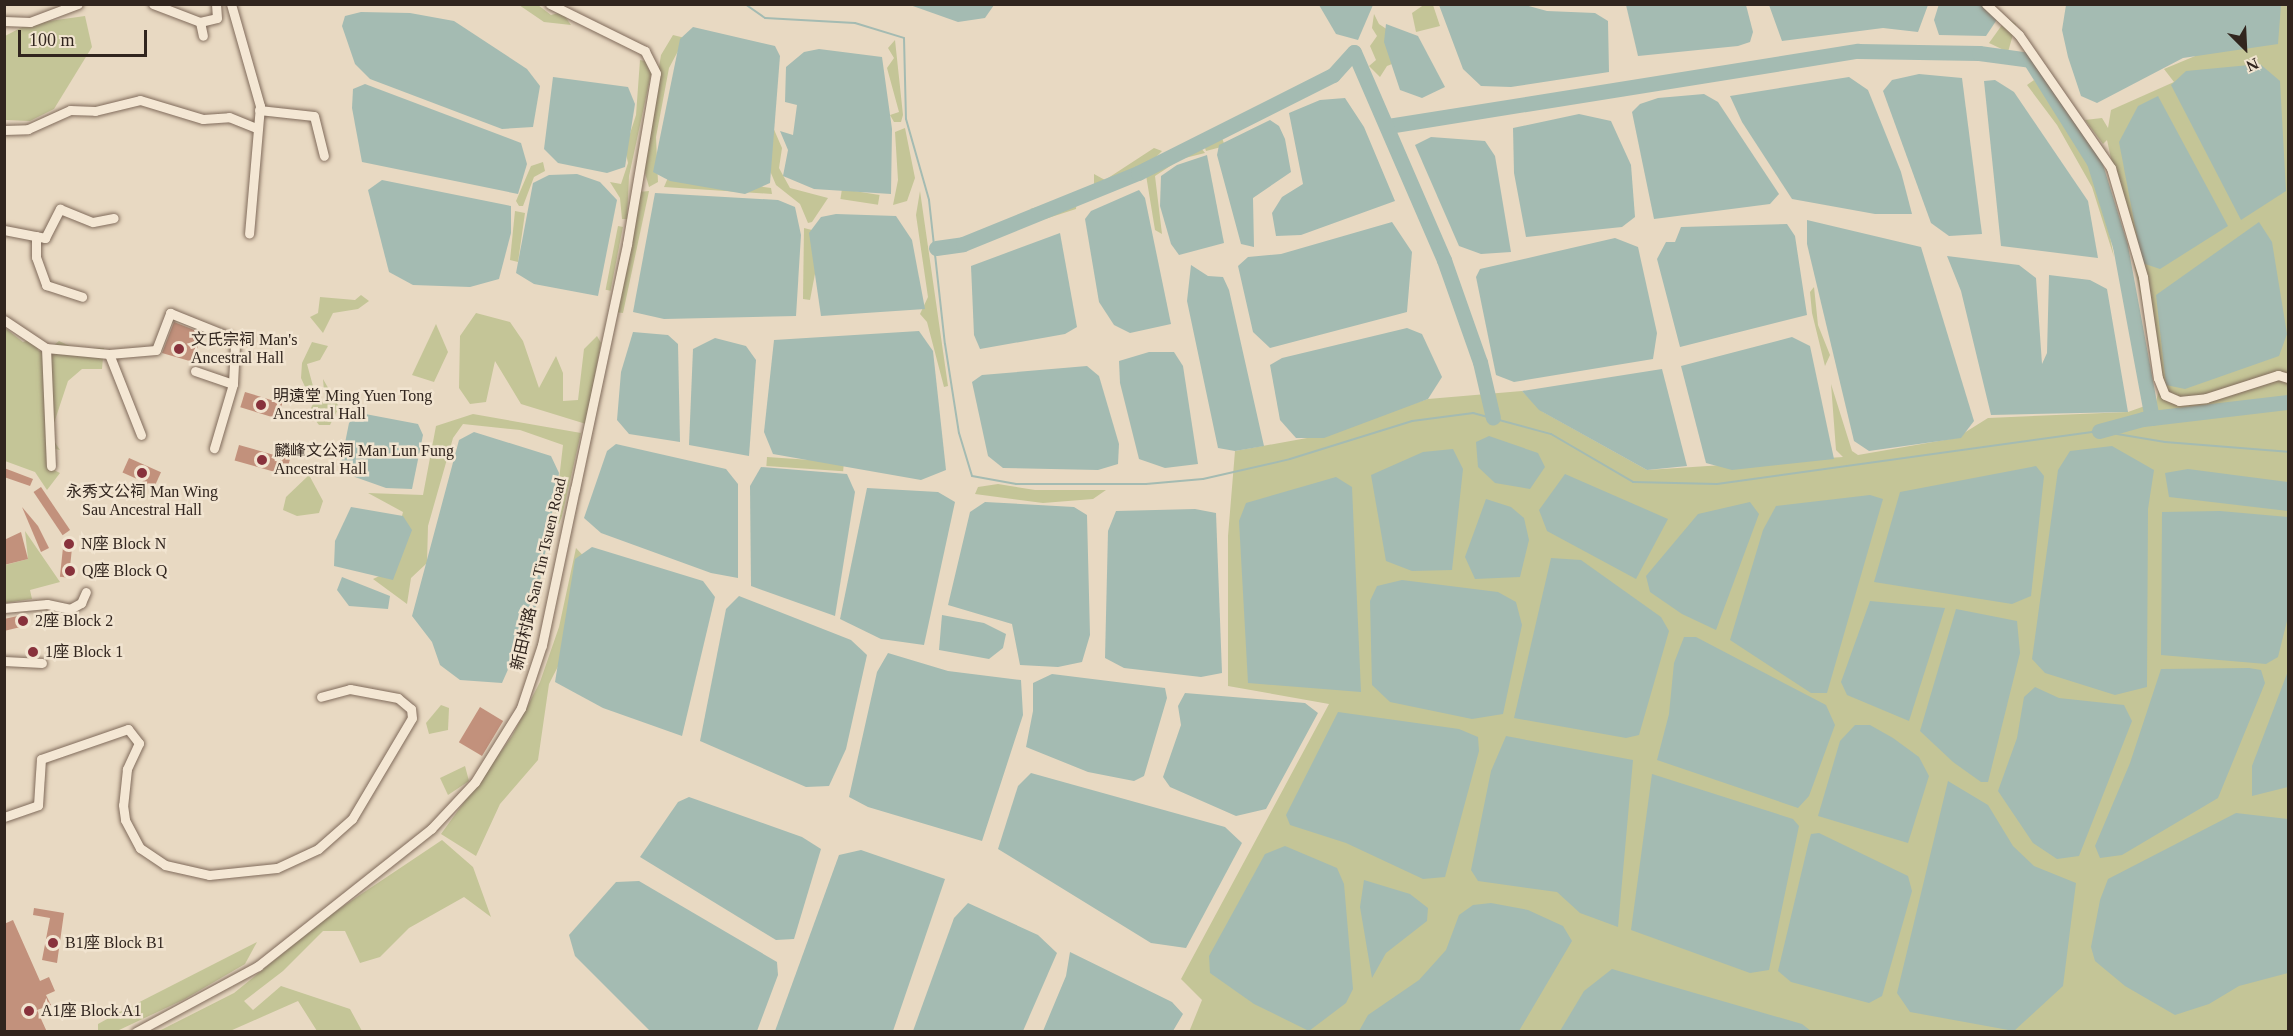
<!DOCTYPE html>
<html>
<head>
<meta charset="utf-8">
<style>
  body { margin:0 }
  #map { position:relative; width:2293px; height:1036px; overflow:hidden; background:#e8d9c2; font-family:"Times New Roman","Noto Sans SC",serif }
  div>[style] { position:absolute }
  .green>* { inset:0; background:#c4c597; transform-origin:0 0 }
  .water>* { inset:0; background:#a4bbb2 }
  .stream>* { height:2px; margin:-1px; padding:0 1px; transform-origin:1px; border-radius:1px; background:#a4bbb2 }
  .river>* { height:15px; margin:-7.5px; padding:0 7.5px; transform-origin:7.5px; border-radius:7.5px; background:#a4bbb2 }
  .building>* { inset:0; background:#c2917c; transform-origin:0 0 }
  .roads { filter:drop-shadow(0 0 2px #806b5b) drop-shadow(0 0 2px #806b5b) }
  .minor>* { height:9px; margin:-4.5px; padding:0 4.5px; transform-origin:4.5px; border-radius:4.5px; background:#f4e7d4 }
  .dots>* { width:16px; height:16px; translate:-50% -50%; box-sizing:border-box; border:3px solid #f1e4d0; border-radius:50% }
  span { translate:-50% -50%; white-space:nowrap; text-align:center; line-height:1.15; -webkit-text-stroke:5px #f1e4d0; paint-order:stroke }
  .poi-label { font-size:16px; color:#31251e }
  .left { translate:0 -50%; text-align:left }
  .street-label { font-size:16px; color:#31251e }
  .frame { position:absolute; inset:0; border:6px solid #31251e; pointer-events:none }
  .north { position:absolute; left:2215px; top:18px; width:60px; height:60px; -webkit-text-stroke:4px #f1e4d0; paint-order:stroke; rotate:156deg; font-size:16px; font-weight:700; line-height:24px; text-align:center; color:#31251e }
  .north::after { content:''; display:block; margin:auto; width:21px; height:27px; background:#31251e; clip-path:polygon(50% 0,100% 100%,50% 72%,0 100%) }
  .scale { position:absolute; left:18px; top:30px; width:129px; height:27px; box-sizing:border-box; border:3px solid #31251e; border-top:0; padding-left:8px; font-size:18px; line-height:21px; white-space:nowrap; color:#31251e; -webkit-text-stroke:4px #f1e4d0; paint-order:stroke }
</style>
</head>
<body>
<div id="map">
  <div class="green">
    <i style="clip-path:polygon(1425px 4px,1433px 5px,1440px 26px,1416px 32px,1412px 13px)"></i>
    <i style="clip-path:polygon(519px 5px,538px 5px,551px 15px,562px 12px,571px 25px,544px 22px)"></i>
    <i style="clip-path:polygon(2280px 5px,2288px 5px,2288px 1031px,1189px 1032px,1202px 1000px,1181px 979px,1329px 704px,1228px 686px,1228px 536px,1235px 451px,1307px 438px,1428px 399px,1522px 391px,1543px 412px,1647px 470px,1843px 457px,1836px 450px,1831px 384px,1852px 451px,1858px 455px,1956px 438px,1988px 418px,2128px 412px,2156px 402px,2160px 384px,2107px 140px,2103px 144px,2085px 120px,2102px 118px,2108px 128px,2111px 110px,2174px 82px,2164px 69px,2200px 54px,2275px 39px)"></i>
    <i style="clip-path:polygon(1374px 14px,1379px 24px,1400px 38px,1397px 62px,1387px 66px,1380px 77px,1369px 66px,1376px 60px,1370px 46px,1377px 36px,1372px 28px)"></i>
    <i style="clip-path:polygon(85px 16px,92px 47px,54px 109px,30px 121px,5px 120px,5px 36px,28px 24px)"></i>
    <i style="clip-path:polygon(2007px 18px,2016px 24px,2008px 52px,1989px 43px)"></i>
    <i style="clip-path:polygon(673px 35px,685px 38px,669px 68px,656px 137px,658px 182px,649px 187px,643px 166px,661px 55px)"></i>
    <i style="clip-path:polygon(895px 40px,903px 115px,901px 122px,894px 122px,890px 115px,899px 112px,887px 68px,894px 58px,888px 48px)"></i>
    <i style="clip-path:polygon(640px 60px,645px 61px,651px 74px,629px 176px,627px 219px,622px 219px,620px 198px,610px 182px,621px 184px,628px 163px,625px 149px,636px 115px)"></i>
    <i style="clip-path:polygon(2034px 80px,2084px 140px,2091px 166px,2110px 196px,2106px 216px,2114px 257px,2092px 187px,2057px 125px,2027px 85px)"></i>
    <i style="clip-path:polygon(1230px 122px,1237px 129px,1222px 138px,1225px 146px,1206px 151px,1201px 136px)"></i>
    <i style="clip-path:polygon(772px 125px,782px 148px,779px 168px,790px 188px,828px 198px,812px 222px,808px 223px,800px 204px,776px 185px,765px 159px)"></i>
    <i style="clip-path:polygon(905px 128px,915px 178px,907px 201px,893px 205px,898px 180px,895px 132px)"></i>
    <i style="clip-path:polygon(1194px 139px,1205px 153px,1181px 159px,1155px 176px,1162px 234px,1155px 230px,1146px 175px)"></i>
    <i style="clip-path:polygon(1154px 148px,1162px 151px,1154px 159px,1104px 185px,1095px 196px,1086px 190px,1094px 184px,1094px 174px,1105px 180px)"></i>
    <i style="clip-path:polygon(543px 162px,545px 171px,534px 177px,523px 206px,519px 206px,516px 201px,531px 166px)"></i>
    <i style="clip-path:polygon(670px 173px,771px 188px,772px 194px,664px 187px)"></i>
    <i style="left:842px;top:189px;width:38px;height:10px;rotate:9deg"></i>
    <i style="clip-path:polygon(649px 191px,623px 313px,615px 312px,639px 192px)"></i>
    <i style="clip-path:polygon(920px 191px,948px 386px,944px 387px,927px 322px,920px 314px,928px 297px,916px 215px)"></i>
    <i style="clip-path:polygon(1077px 196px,1076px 209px,1045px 219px,1038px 210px,1030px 209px)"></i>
    <i style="clip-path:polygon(515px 211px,525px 213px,518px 262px,510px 260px)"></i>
    <i style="left:618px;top:226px;width:5px;height:65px;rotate:11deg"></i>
    <i style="clip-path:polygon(804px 228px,816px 231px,817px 263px,810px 300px,803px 299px)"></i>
    <i style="clip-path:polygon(1814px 287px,1818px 325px,1830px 355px,1825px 366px,1812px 313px,1810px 292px)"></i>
    <i style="clip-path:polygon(361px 295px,369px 301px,358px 309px,333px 313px,323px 333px,310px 317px,318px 313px,320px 297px,355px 300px)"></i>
    <i style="clip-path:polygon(476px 313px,510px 322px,523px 341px,539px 388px,556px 356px,563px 373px,563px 401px,578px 400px,584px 349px,597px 336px,601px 343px,586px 424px,521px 404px,495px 361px,486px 402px,470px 404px,459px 388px,460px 336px)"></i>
    <i style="clip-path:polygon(436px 324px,448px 352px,434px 382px,412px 375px)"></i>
    <i style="clip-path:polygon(4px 327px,23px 342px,35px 338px,38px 350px,44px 353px,59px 341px,74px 348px,104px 348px,102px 369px,82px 369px,68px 381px,50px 435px,60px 450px,50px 448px,50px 468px,60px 473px,47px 490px,35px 472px,5px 461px)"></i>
    <i style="clip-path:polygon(312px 342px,328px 346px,320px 360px,307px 364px,317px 401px,325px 403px,323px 379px,339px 407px,330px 425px,319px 425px,309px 412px,313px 404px,301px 378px,302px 363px)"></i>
    <i style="clip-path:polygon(473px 414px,581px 433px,562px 516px,559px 524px,554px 523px,563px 445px,520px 430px,463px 424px,453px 438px,428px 526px,427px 563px,411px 578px,407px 604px,373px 579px,388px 572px,403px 512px,368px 493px,423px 495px,436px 426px)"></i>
    <i style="left:767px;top:457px;width:77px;height:9px;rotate:4deg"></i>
    <i style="clip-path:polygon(309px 475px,323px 501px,319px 513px,297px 516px,283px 510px,286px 497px)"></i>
    <i style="clip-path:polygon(998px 484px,1035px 490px,1106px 490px,1093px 499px,1043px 503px,975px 494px,978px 487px)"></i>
    <i style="clip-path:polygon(25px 531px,60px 582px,30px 590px,32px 599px,5px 603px,5px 565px,28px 559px)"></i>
    <i style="clip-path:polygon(576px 548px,589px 562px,575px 633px,549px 684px,538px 760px,500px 804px,476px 856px,441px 834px,512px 736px,540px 682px,559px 627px)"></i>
    <i style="clip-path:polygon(441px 705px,449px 708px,448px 730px,429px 734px,426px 723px)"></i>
    <i style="clip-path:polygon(465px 766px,469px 781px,448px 795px,440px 778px)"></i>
    <i style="clip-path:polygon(442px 840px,473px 867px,491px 917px,464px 897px,409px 928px,380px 957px,360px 963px,345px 931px,323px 931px,283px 971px,244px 1001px,253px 1010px,281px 986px,350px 1009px,362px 1031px,317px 1031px,298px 1001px,230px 1031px,159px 1031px,234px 993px,330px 915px)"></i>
    <i style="clip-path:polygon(257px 942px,245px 964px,185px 999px,117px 1031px,98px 1031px,98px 1024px,118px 1013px)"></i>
  </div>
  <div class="water">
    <i style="clip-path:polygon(1939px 4px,1983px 5px,1998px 18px,1986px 36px,1939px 35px,1934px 20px)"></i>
    <i style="clip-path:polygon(910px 5px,994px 5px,985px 18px,958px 22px)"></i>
    <i style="clip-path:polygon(1319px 5px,1373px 5px,1358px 40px,1336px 34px)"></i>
    <i style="clip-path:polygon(1439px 5px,1525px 5px,1547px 11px,1595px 13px,1608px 21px,1609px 72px,1511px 87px,1481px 86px,1463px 69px)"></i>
    <i style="clip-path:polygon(1626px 5px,1746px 5px,1753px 32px,1750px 42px,1738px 46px,1638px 56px)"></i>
    <i style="clip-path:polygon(1769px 5px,1769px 4px,1928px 5px,1918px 32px,1883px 28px,1782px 41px)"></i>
    <i style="clip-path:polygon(2066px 5px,2281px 5px,2278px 44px,2183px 58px,2097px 103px,2081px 96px,2068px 57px,2062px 30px)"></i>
    <i style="clip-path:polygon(361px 12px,410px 13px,454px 21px,527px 69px,540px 86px,533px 127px,502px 129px,370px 79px,355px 64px,342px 26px,345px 16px)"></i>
    <i style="clip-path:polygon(1386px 24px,1418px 36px,1445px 87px,1422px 98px,1400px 90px,1384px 42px)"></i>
    <i style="clip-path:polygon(693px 27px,775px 46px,780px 56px,770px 183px,745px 194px,670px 181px,653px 172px,680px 39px)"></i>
    <i style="clip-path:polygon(819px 49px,882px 57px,892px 129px,891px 194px,814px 189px,783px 176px,788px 150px,780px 131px,793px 135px,797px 105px,785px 102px,786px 67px,804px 52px)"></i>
    <i style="clip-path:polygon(2260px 64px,2280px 81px,2286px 191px,2241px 220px,2171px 85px,2186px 71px)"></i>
    <i style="clip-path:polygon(1919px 74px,1962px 78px,1982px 234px,1949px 236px,1931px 223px,1883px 91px,1892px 80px)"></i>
    <i style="clip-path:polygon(553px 77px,628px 87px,635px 104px,625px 167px,607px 173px,558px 163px,544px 149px)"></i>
    <i style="clip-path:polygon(1849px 77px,1868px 90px,1901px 172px,1912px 214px,1875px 214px,1792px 199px,1742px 122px,1730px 96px)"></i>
    <i style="clip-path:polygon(1995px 80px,2014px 92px,2088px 201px,2098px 258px,2001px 246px,1984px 81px)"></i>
    <i style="clip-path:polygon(365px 84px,521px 143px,527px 164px,518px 194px,362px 162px,352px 108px,353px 89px)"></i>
    <i style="clip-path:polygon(1704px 94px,1718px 102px,1779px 194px,1770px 204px,1654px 219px,1632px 112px,1640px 104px,1658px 98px)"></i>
    <i style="clip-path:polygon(2158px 96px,2228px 226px,2160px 269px,2142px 263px,2119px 142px,2138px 106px)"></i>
    <i style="clip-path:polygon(1345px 98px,1364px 127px,1395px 201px,1301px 235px,1276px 236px,1272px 213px,1282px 197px,1303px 184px,1289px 113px,1320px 100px)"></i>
    <i style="clip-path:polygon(1579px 114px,1611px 121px,1631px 165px,1635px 217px,1622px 227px,1526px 237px,1514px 173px,1513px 128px)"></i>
    <i style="clip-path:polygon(1270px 120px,1279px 126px,1285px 139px,1291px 172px,1253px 198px,1254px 247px,1241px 244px,1217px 155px,1219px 145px)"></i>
    <i style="clip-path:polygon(1431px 137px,1485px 141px,1495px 156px,1511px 252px,1481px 254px,1459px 246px,1415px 145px)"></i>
    <i style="clip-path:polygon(1207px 155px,1224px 243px,1179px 255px,1171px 244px,1160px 206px,1161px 176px,1177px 165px)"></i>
    <i style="clip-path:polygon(577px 174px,600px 182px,617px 200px,598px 296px,534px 284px,516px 273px,533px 183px,549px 175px)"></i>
    <i style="clip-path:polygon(382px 180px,511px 206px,511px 233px,499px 279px,470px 287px,413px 285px,389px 272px,368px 190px)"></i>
    <i style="clip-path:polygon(1139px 190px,1145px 198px,1171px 324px,1130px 333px,1114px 325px,1099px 302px,1085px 219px,1091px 211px)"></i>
    <i style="clip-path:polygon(655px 193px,778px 200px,795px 207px,801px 235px,796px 316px,664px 319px,633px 312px)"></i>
    <i style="clip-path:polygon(836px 214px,896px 216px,912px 240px,925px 309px,821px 316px,809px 233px,821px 217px)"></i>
    <i style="clip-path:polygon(1807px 220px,1921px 247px,1974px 421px,1961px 438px,1869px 451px,1854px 441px,1807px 244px)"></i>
    <i style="clip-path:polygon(1392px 222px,1412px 252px,1407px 312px,1270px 348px,1253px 332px,1238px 266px,1248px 257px,1281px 254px)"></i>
    <i style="clip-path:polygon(2259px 222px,2272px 242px,2287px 334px,2279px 356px,2185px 389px,2166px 385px,2156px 295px)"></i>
    <i style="clip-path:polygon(1787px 224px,1795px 236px,1807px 315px,1680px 347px,1657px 259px,1666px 242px,1675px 242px,1681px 227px)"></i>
    <i style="clip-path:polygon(1060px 233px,1077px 327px,1065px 334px,980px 349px,974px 335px,971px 266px)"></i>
    <i style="clip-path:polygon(1615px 238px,1638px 247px,1657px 333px,1653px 359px,1514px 382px,1496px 375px,1476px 277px,1480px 269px)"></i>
    <i style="clip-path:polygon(1947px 256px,2019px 265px,2036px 278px,2042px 364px,2047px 353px,2049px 275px,2090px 280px,2107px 289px,2128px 412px,1991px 415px,1961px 291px)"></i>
    <i style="clip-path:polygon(1191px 265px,1208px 276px,1223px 277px,1229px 290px,1264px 446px,1235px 451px,1218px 448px,1187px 301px)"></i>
    <i style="clip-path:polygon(1407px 328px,1422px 334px,1442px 377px,1428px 399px,1324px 438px,1296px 438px,1280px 420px,1270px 365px,1282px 358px)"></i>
    <i style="clip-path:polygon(919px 331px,933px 351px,946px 470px,921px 480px,773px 454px,764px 432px,774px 340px)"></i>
    <i style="clip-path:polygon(633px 332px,668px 335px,678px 344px,680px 442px,629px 434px,617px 420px,621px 372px)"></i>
    <i style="clip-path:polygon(1792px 337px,1810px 346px,1834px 459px,1732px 470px,1706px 463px,1681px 366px)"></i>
    <i style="clip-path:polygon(715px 338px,746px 346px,756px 360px,749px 456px,689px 445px,693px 349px)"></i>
    <i style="clip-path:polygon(1149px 352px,1174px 352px,1183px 366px,1198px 464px,1165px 468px,1139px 459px,1120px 383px,1119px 361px)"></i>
    <i style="clip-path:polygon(1087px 366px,1099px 376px,1119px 444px,1118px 464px,1098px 470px,1003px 468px,988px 456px,972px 382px,982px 375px)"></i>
    <i style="clip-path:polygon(1662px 369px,1687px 466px,1647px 470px,1539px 410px,1522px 391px)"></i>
    <i style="clip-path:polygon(360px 413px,418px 424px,423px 435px,412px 489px,386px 488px,355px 477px,341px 463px,349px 423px)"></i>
    <i style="clip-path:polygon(474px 432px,551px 456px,559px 473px,536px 606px,502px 683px,460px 680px,440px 665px,432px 642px,412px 616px,459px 440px)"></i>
    <i style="clip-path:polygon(1489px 436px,1538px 453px,1545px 467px,1530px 489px,1495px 483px,1478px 467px,1476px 442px)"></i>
    <i style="clip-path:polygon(616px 444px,726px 469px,738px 484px,738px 578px,711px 573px,601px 533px,584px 518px,607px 451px)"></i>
    <i style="clip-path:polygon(2112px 446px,2154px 470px,2148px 509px,2147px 687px,2115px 695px,2045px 673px,2032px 659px,2058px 470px,2070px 451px)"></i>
    <i style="clip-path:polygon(1453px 449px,1463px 469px,1452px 570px,1412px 571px,1386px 561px,1371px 475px,1423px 452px)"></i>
    <i style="clip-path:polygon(2036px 466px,2044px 476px,2031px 596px,2012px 604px,1874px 582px,1900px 492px)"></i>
    <i style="clip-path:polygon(761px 467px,847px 474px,855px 492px,835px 616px,751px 586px,750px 486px)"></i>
    <i style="clip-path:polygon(2188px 469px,2288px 482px,2288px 511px,2169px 497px,2165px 473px)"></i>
    <i style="clip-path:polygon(1565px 474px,1668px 519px,1636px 579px,1547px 531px,1539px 510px)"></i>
    <i style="clip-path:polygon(1336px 477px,1352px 487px,1361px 692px,1248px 683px,1239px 521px,1246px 503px)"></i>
    <i style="clip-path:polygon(867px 488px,938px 492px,955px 502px,924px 645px,881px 639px,840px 619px)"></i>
    <i style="clip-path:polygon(1870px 495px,1883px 499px,1827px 693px,1811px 693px,1730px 640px,1763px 530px,1776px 506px)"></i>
    <i style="clip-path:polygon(1486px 499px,1511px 507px,1524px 518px,1529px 540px,1520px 577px,1475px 579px,1465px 557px)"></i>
    <i style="clip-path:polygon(985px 502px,1074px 507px,1087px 515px,1090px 635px,1082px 662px,1058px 667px,1020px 665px,1012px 624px,948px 605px,970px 512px)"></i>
    <i style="clip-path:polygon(1750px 502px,1759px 514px,1716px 630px,1682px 614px,1650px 592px,1646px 576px,1698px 514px)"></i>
    <i style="clip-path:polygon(351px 507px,403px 516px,412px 530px,393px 580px,334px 566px,335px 541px)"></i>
    <i style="clip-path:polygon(1195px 509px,1216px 513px,1222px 673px,1201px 677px,1124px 668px,1105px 658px,1108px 531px,1116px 511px)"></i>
    <i style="clip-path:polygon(2220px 511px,2288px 517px,2288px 617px,2278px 657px,2266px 664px,2161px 655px,2162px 512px)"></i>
    <i style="clip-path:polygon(592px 547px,703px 581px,715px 597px,682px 736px,603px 708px,555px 682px,575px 559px)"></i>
    <i style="clip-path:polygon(1551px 558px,1581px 560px,1661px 617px,1669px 631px,1639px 735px,1626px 738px,1514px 718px)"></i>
    <i style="clip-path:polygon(342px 577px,390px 596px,388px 609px,349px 606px,337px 590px)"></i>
    <i style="clip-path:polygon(1402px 580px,1498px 592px,1516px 602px,1522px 625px,1503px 714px,1472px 719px,1390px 702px,1372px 685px,1370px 601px,1377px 586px)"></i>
    <i style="clip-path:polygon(739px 596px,851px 640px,867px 655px,846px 749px,829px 786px,806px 787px,700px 741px,726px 609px)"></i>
    <i style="clip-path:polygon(1870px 601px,1945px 608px,1909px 721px,1847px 695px,1841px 682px)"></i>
    <i style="clip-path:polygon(1956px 609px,2017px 621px,2020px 653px,1988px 782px,1981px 782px,1953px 762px,1920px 731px)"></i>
    <i style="clip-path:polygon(942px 615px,984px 623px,1006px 634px,1003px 648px,989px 659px,939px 650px)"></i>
    <i style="clip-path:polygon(1684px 637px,1696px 637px,1826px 705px,1835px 725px,1809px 796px,1798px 808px,1657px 760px,1669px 714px,1674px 663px)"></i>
    <i style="clip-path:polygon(888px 653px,948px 671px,1021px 680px,1023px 715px,982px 841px,868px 807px,849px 797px,877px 672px)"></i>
    <i style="clip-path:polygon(2161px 669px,2249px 668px,2261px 670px,2265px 683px,2218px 798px,2122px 855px,2100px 858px,2095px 846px,2130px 763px)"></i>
    <i style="clip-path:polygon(2288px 671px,2288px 787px,2252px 796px,2252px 766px)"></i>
    <i style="clip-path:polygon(1052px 674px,1165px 688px,1167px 698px,1144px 776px,1134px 781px,1088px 772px,1026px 747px,1033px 711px,1033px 683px)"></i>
    <i style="clip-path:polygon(2035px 687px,2059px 698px,2124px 705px,2132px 721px,2079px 856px,2057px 859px,2033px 843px,1998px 791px,2017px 738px,2024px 697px)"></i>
    <i style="clip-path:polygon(1185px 693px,1305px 703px,1318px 713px,1266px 809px,1236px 816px,1170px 787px,1163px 777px,1181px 725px,1178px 706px)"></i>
    <i style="clip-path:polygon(1338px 712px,1459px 729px,1478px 737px,1479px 751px,1445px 877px,1423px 879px,1346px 843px,1290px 825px,1286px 815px)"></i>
    <i style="clip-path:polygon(1855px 725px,1870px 725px,1893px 738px,1919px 757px,1929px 776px,1908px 843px,1818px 816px,1840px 741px)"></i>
    <i style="clip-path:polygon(1506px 736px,1633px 760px,1618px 927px,1580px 913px,1557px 892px,1478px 881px,1471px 870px,1491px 771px)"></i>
    <i style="clip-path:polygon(1031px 773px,1225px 827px,1242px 843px,1186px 948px,1151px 943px,998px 849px,1018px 786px)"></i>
    <i style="clip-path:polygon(1652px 774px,1793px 819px,1799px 826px,1769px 970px,1750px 973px,1631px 930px)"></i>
    <i style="clip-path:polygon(1948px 781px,1988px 805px,2013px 846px,2034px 866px,2076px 883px,2063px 986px,2014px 1031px,1910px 1012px,1897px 993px)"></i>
    <i style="clip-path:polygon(689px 797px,802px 837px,821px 849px,794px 939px,776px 940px,640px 857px,678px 802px)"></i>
    <i style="clip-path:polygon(2236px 813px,2288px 819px,2288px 973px,2239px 986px,2209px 1004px,2175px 1015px,2125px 986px,2095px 961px,2091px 947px,2100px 900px,2108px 879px)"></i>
    <i style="clip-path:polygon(1819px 833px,1908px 876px,1912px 891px,1882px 996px,1869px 1003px,1791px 982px,1778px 971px,1808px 845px,1811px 834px)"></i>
    <i style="clip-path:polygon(1285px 846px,1337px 868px,1344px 884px,1353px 989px,1346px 1003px,1309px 1031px,1254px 1004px,1210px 973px,1209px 956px,1265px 854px)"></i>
    <i style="clip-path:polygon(861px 850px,945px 879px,893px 1031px,775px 1031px,839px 855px)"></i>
    <i style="clip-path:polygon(1364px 880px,1410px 894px,1428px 908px,1427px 921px,1386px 953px,1372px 978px,1360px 907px)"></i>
    <i style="clip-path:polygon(639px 881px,777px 962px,778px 975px,757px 1031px,650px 1031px,575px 956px,569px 935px,616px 882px)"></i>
    <i style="clip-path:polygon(968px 903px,1038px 935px,1057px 953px,1023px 1031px,913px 1031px,954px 918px)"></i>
    <i style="clip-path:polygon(1491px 903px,1528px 910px,1563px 926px,1572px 941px,1519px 1031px,1359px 1031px,1368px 1015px,1419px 980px,1446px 950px,1459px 915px,1473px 905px)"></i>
    <i style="clip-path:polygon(1070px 952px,1172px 1002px,1183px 1014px,1173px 1031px,1043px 1031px,1066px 976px)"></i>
    <i style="clip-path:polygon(1612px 969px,1802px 1024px,1811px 1031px,1560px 1031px,1584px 991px)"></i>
  </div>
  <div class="stream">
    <i style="left:745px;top:4px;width:24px;rotate:35deg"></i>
    <i style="left:765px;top:18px;width:90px;rotate:3.2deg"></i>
    <i style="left:855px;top:23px;width:51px;rotate:17deg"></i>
    <i style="left:904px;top:38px;width:81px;rotate:88.6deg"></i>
    <i style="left:906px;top:119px;width:84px;rotate:74.1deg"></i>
    <i style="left:929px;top:200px;width:145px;rotate:83.7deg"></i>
    <i style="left:945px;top:344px;width:90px;rotate:81.1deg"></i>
    <i style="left:959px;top:433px;width:45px;rotate:73.2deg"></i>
    <i style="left:972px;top:476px;width:45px;rotate:10.3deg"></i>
    <i style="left:1016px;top:484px;width:130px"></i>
    <i style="left:1146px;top:484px;width:57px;rotate:-5deg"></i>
    <i style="left:1203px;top:479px;width:89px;rotate:-12.9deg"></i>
    <i style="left:1290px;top:459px;width:128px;rotate:-17.3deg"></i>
    <i style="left:1412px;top:421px;width:62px;rotate:-7.5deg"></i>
    <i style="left:1473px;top:413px;width:81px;rotate:15.1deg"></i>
    <i style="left:1551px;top:434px;width:95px;rotate:30.3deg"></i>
    <i style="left:1633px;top:482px;width:84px;rotate:1.4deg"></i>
    <i style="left:1717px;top:484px;width:386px;rotate:-7.9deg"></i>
    <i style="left:2099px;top:431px;width:67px;rotate:9.5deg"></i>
    <i style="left:2165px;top:442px;width:123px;rotate:4.6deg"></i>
  </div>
  <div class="river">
    <i style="left:1388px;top:126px;width:476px;rotate:-9.1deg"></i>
    <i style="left:1858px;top:51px;width:121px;rotate:0.9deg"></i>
    <i style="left:1979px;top:53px;width:51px;rotate:7.8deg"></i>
    <i style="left:2030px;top:60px;width:120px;rotate:57.9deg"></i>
    <i style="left:2094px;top:162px;width:88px;rotate:72.8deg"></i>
    <i style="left:2120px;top:246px;width:175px;rotate:79.5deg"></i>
    <i style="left:936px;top:248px;width:27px;rotate:-8deg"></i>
    <i style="left:963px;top:244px;width:189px;rotate:-22.1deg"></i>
    <i style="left:1138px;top:173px;width:218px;rotate:-26.7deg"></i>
    <i style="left:1333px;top:75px;width:31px;rotate:-48deg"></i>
    <i style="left:1354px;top:52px;width:227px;rotate:66.6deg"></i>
    <i style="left:1444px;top:260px;width:108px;rotate:70.6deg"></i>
    <i style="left:1480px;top:362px;width:57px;rotate:76.9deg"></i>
    <i style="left:2099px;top:431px;width:46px;rotate:-15.3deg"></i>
    <i style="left:2143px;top:419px;width:146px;rotate:-6.7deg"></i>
  </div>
  <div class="building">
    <i style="clip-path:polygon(174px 322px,202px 333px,193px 362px,162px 353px)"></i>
    <i style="left:245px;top:392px;width:39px;height:16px;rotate:17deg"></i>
    <i style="left:239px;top:445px;width:53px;height:16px;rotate:16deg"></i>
    <i style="left:129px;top:458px;width:35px;height:16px;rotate:24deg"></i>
    <i style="clip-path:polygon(4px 468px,33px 479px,30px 486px,4px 477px)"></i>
    <i style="left:41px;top:487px;width:52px;height:9px;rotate:56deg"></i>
    <i style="clip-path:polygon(22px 507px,38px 526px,49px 548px,41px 552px)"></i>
    <i style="clip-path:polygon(21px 532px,28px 559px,4px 565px,4px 540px)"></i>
    <i style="left:64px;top:538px;width:9px;height:39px;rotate:6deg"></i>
    <i style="clip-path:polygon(27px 614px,29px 625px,4px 631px,4px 619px)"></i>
    <i style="left:480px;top:707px;width:27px;height:41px;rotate:31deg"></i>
    <i style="clip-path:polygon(34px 908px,64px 913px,57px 963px,42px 960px,50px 918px,33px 915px)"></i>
    <i style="clip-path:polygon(13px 920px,40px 981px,49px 977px,55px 991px,46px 995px,51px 1005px,37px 1010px,47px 1032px,4px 1032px,4px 924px)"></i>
  </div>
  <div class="roads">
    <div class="minor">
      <i style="left:153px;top:4px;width:50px;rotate:21deg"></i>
      <i style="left:200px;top:22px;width:14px;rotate:78deg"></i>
      <i style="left:231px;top:4px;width:106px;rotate:74.1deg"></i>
      <i style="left:260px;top:106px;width:128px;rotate:94.9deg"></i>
      <i style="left:1986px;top:4px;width:45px;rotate:43.2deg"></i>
      <i style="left:2019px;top:35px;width:162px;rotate:55.3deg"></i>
      <i style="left:2111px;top:168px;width:114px;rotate:73.6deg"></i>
      <i style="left:2143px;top:277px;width:102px;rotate:81.6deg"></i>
      <i style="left:2158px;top:378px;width:18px;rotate:68deg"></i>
      <i style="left:2165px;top:395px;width:15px;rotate:23deg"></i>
      <i style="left:2179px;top:401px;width:27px;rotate:-6deg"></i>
      <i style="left:2206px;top:398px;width:76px;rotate:-17.7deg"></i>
      <i style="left:2278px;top:375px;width:10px;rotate:17deg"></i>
      <i style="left:4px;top:21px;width:26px;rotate:2deg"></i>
      <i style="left:30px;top:22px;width:51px;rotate:-20.6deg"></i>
      <i style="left:200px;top:22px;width:17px;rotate:-13deg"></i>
      <i style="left:217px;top:18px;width:14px;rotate:-94deg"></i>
      <i style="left:259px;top:110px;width:55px;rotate:6.2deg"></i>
      <i style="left:314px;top:116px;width:41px;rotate:76deg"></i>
      <i style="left:4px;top:130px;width:24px;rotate:-2deg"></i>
      <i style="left:28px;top:129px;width:46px;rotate:-24.3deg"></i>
      <i style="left:70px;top:110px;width:25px;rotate:2deg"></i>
      <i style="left:95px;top:111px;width:46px;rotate:-13.7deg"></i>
      <i style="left:140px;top:100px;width:66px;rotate:16.8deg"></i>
      <i style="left:203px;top:119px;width:26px;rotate:-4deg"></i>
      <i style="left:229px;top:117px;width:29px;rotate:22deg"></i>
      <i style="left:4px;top:230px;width:42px;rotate:11deg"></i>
      <i style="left:45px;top:238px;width:33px;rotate:-63deg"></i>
      <i style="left:60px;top:209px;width:35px;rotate:22deg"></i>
      <i style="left:93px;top:222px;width:21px;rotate:-11deg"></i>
      <i style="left:36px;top:236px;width:21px;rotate:90deg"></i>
      <i style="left:36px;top:257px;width:30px;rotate:70deg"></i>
      <i style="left:46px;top:285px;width:38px;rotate:18deg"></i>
      <i style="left:4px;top:320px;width:50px;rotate:33.7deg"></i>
      <i style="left:46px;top:348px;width:63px;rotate:5.4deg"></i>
      <i style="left:109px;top:354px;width:47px;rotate:-4.9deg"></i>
      <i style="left:156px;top:350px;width:40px;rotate:-69deg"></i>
      <i style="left:170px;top:313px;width:65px;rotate:21.8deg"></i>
      <i style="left:230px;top:337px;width:9px;rotate:58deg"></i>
      <i style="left:235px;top:345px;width:39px;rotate:93deg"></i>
      <i style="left:233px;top:384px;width:67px;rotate:106.5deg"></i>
      <i style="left:46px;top:348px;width:118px;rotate:87.6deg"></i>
      <i style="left:109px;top:354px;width:87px;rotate:68.4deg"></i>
      <i style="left:195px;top:371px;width:40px;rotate:18.9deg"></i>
      <i style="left:4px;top:608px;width:43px;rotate:-5.3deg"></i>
      <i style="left:47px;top:604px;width:24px;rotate:12deg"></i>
      <i style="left:70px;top:609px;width:13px;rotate:-29deg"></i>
      <i style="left:81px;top:603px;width:12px;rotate:-66deg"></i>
      <i style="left:4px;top:661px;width:38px;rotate:3deg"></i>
      <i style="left:4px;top:817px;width:36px;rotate:-19deg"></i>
      <i style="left:38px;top:805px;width:46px;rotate:-86.3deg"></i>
      <i style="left:41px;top:759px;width:92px;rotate:-19deg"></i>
      <i style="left:128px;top:729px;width:18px;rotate:52deg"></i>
      <i style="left:139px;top:743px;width:29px;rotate:115deg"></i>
      <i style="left:127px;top:769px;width:36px;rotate:96deg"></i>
      <i style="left:123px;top:805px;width:15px;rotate:82deg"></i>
      <i style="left:125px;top:820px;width:32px;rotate:62deg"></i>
      <i style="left:140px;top:848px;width:30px;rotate:34deg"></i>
      <i style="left:165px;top:865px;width:45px;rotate:12.8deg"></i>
      <i style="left:209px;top:875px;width:68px;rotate:-5.9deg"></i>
      <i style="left:277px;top:868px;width:45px;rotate:-24.9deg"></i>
      <i style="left:318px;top:849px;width:45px;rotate:-41.4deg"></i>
      <i style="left:352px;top:819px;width:117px;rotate:-59.3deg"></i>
      <i style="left:412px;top:718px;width:9px;rotate:-96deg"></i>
      <i style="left:411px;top:709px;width:17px;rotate:-140deg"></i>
      <i style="left:398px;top:698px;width:49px;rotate:-169.4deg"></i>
      <i style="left:350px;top:689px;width:30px;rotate:165deg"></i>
      <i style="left:136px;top:1032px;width:139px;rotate:-28.4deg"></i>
      <i style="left:258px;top:966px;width:221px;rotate:-38.4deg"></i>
      <i style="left:431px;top:829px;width:64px;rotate:-46.9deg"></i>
      <i style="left:475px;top:782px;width:87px;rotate:-58.1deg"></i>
      <i style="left:521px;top:708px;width:66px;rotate:-71.6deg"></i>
      <i style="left:542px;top:645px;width:159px;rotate:-78.1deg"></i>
      <i style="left:575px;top:489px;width:250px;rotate:-78deg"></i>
      <i style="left:627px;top:244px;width:173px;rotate:-80.4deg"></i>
      <i style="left:656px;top:73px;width:25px;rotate:-117deg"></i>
      <i style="left:645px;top:51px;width:106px;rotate:-153.7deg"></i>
    </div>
  </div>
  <div class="dots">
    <i style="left:179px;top:349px;background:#88323c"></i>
    <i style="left:261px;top:405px;background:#88323c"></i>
    <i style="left:262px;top:460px;background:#88323c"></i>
    <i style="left:142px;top:473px;background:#88323c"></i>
    <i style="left:69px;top:544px;background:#88323c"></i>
    <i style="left:70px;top:571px;background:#88323c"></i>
    <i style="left:23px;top:621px;background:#88323c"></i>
    <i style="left:33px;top:652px;background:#88323c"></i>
    <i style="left:53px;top:943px;background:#88323c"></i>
    <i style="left:29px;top:1011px;background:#88323c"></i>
  </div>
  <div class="poi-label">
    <span class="left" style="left:191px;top:349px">文氏宗祠 Man's<br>Ancestral Hall</span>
    <span class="left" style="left:273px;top:405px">明遠堂 Ming Yuen Tong<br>Ancestral Hall</span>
    <span class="left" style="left:274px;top:460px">麟峰文公祠 Man Lun Fung<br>Ancestral Hall</span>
    <span style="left:142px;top:501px">永秀文公祠 Man Wing<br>Sau Ancestral Hall</span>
    <span class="left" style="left:81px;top:544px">N座 Block N</span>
    <span class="left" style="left:82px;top:571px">Q座 Block Q</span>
    <span class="left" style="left:35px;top:621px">2座 Block 2</span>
    <span class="left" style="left:45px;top:652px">1座 Block 1</span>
    <span class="left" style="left:65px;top:943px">B1座 Block B1</span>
    <span class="left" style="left:41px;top:1011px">A1座 Block A1</span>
  </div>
  <div class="street-label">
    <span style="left:539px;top:574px;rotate:-77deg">新田村路 San Tin Tsuen Road</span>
  </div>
  <div class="frame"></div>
  <div class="north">N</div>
  <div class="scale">100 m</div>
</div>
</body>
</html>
